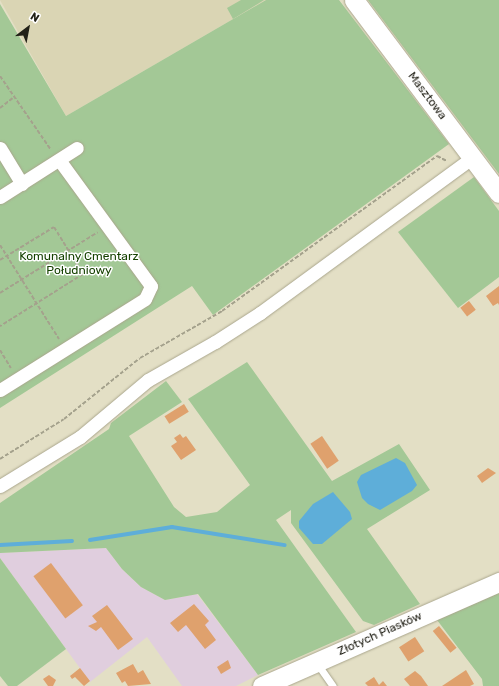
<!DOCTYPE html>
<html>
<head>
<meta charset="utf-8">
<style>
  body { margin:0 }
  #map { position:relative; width:499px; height:686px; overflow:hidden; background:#e3dfc5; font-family:Rubik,sans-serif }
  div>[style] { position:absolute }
  .built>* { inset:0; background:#dad5b4 }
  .industrial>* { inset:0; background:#e0cede }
  .green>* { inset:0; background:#a3c896 }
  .water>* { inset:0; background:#5eaed9 }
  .stream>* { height:3.5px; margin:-1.75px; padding:0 1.75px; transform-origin:1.75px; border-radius:1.75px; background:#5eaed9 }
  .building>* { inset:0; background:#dfa16d; transform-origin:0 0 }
  .path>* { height:2px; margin-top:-1px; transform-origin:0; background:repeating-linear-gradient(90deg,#a4a18c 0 4px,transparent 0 6px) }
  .roads { filter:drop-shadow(0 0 1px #aaa68d) drop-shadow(0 0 1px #aaa68d) }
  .lane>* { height:7px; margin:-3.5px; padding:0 3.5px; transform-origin:3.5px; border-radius:3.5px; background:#fff }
  .street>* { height:13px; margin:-6.5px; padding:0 6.5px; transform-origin:6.5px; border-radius:6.5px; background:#fff }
  .secondary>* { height:19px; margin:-9.5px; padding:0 9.5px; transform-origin:9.5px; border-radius:9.5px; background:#fff }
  span { translate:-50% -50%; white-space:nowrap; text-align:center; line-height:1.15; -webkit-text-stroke:3px #fff; paint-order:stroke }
  .street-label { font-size:12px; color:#222117 }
  .park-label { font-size:12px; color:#154100 }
  .north { position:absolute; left:8px; top:8px; width:40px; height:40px; -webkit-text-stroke:3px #fff; paint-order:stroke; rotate:32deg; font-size:11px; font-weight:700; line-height:16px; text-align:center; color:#222117 }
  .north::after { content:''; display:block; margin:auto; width:14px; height:18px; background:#222117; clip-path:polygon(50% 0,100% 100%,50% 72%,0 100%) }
</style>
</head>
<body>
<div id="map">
  <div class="built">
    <i style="clip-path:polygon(0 0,266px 0,66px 116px)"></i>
  </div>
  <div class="industrial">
    <i style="clip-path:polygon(106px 548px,122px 569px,141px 587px,165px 600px,197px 594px,258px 675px,236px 686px,182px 686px,147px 637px,90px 682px,0 558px,0 553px)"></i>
  </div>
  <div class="green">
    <i style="clip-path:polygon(241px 0,264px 0,233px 19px,227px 8px)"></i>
    <i style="clip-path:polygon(266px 0,339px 0,449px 144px,213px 315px,192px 286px,0 408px,0 4px,66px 116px)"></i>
    <i style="clip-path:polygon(368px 0,499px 0,499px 174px)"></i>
    <i style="clip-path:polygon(474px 177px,499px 211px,499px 277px,458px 308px,398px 232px)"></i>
    <i style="clip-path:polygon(247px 362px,332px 481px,399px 444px,430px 490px,367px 529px,420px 604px,374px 625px,363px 621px,291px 523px,291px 510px,276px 520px,356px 632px,258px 675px,198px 594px,165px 600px,141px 587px,122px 569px,106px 548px,0 553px,0 503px,109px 429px,111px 423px,166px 381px,182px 402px,129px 436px,174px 507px,186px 517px,217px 512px,250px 485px,188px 399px)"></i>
    <i style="clip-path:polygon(0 558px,66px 649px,17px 686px,8px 686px,0 676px)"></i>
    <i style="clip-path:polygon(499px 593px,499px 686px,483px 686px,482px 679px,437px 620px)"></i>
  </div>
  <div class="water">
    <i style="clip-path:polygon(396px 458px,405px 463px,417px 485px,412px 491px,380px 510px,368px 504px,362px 498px,357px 482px,361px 475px)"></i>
    <i style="clip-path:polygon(333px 492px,350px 512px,352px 519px,322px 544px,313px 544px,299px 528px,299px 521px,313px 504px)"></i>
  </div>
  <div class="stream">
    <i style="left:90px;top:540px;width:83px;rotate:-9deg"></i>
    <i style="left:172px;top:527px;width:114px;rotate:9.1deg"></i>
    <i style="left:0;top:545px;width:72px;rotate:-3.2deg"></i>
  </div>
  <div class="building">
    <i style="clip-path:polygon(499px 286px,499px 305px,498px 303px,493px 306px,486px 296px)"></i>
    <i style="left:469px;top:301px;width:11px;height:11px;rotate:52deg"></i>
    <i style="left:184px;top:404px;width:9px;height:23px;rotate:58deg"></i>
    <i style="clip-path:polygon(180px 434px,183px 438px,186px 436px,196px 450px,181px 460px,171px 446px,177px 442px,174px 438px)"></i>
    <i style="left:322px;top:436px;width:30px;height:14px;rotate:56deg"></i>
    <i style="clip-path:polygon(488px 468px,496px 473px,482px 483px,477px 476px)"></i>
    <i style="left:51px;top:563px;width:53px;height:22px;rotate:53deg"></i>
    <i style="clip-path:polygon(194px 604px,209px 621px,205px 625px,216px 640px,205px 649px,186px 625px,178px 632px,170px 623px)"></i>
    <i style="clip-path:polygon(107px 605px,133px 639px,118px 650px,101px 627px,96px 631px,88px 626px,97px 622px,92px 616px)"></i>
    <i style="left:439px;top:626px;width:28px;height:8px;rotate:51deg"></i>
    <i style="left:415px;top:637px;width:17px;height:19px;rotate:57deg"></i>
    <i style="clip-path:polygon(228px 660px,231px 668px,221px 674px,217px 667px)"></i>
    <i style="clip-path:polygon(133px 664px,138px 673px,143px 670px,151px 684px,128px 686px,125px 681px,122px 683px,116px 673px)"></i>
    <i style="clip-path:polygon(80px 668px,90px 681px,84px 686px,75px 677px,72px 679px,70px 676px)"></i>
    <i style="clip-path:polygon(466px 670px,474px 684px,470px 686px,442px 686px)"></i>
    <i style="clip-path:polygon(415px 671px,421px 676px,428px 686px,410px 686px,404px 679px)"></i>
    <i style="clip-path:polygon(49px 675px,56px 680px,53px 686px,48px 686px,43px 679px)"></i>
    <i style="clip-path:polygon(374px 677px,379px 685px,383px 681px,387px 686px,368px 686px,365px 683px)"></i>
  </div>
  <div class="path">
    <i style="left:0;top:76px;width:90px;rotate:55.4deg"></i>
    <i style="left:0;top:108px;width:16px;rotate:-38deg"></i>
    <i style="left:0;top:245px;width:111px;rotate:57.9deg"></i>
    <i style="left:0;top:260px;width:63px;rotate:-31.4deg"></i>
    <i style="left:54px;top:227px;width:55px;rotate:58.3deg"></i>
    <i style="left:83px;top:274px;width:98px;rotate:147.9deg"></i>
    <i style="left:0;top:293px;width:115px;rotate:-31.9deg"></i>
    <i style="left:0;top:350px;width:21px;rotate:59deg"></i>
    <i style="left:0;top:459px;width:75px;rotate:-32deg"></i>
    <i style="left:64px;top:419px;width:97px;rotate:-38.8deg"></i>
    <i style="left:140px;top:358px;width:95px;rotate:-29.8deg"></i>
    <i style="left:222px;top:311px;width:265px;rotate:-35.8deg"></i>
    <i style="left:437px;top:156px;width:11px;rotate:27deg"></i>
  </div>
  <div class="roads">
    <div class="lane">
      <i style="left:316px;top:662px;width:29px;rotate:55deg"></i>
    </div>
    <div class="street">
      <i style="left:0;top:148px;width:42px;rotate:58.6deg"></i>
      <i style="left:0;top:197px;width:91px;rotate:-32.5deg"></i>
      <i style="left:0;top:390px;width:171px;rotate:-32.1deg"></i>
      <i style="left:145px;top:299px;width:14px;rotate:-65deg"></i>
      <i style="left:151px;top:286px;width:156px;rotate:-126.1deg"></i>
      <i style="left:0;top:486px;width:94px;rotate:-31.5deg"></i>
      <i style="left:80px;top:437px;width:89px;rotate:-40deg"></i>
      <i style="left:148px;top:380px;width:77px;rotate:-29.6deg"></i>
      <i style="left:215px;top:342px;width:54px;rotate:-32.8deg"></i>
      <i style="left:260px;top:313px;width:264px;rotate:-36.2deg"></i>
    </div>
    <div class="secondary">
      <i style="left:354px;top:0;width:241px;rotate:53.1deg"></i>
      <i style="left:262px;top:686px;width:259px;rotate:-23.7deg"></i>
    </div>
  </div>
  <div class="street-label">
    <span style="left:427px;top:96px;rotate:53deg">Masztowa</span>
    <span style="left:380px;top:634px;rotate:-24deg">Złotych Piasków</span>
  </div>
  <div class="park-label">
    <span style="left:79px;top:264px">Komunalny Cmentarz<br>Południowy</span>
  </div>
  <div class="north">N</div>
</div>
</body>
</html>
